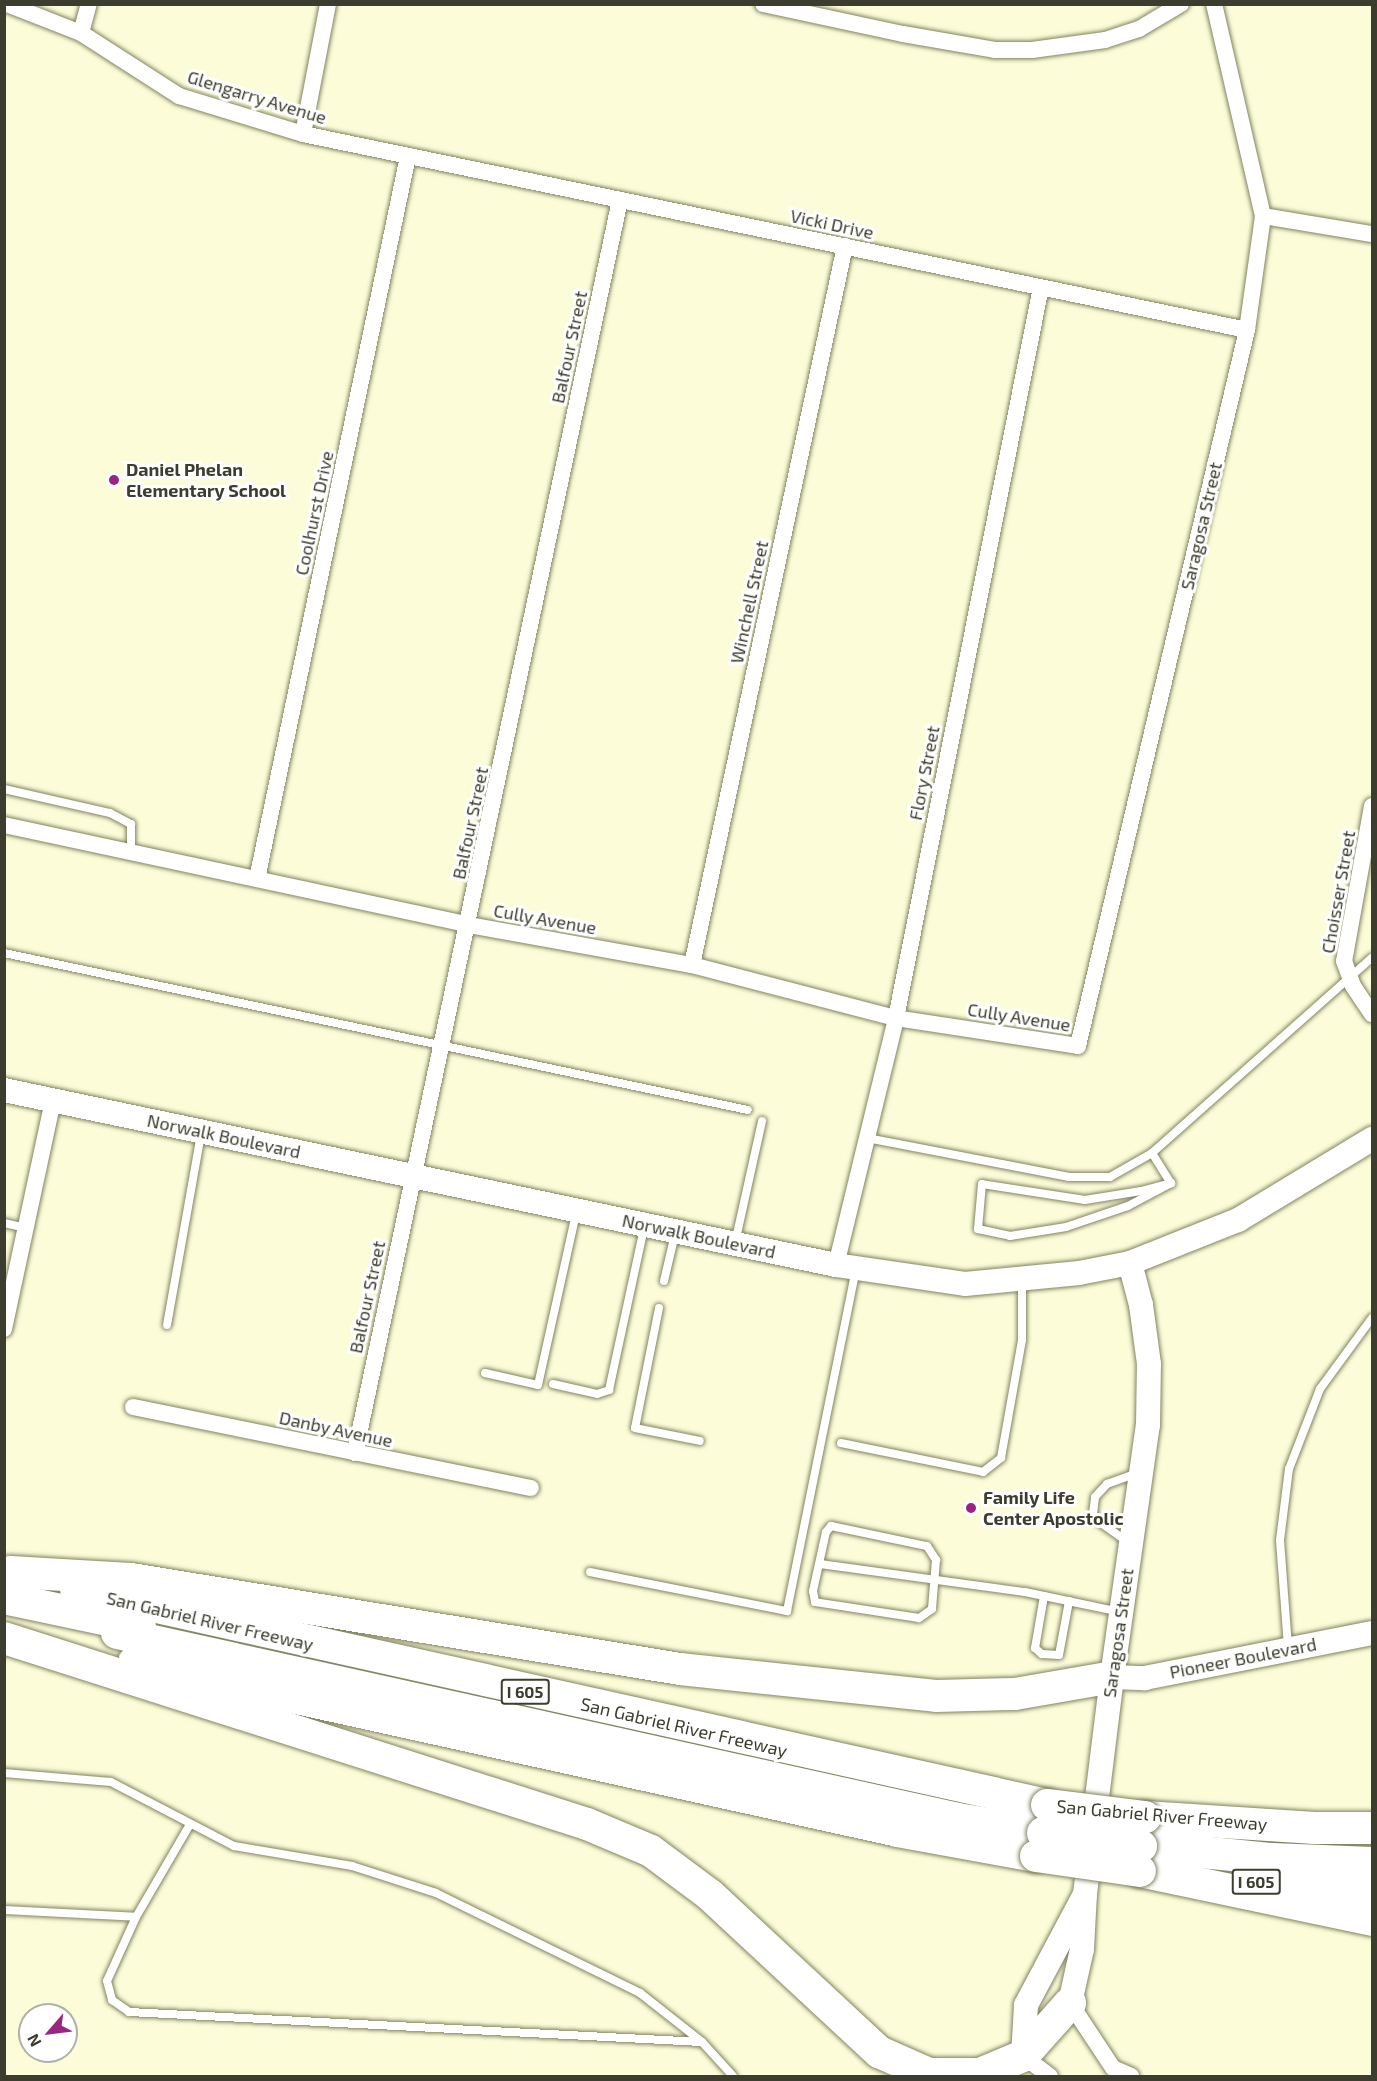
<!DOCTYPE html>
<html>
<head>
<meta charset="utf-8">
<style>
  body { margin:0 }
  #map { position:relative; width:1377px; height:2081px; overflow:hidden; background:#fcfdd8; font-family:"Exo 2",sans-serif }
  div>[style] { position:absolute }
  .roads { filter:drop-shadow(0 0 2px #828361) drop-shadow(0 0 2px #828361) }
  .service>* { height:8px; margin:-4px; padding:0 4px; transform-origin:4px; border-radius:4px; background:#fff }
  .minor>* { height:16px; margin:-8px; padding:0 8px; transform-origin:8px; border-radius:8px; background:#fff }
  .secondary>* { height:24px; margin:-12px; padding:0 12px; transform-origin:12px; border-radius:12px; background:#fff }
  .motorway>* { height:32px; margin:-16px; padding:0 16px; transform-origin:16px; border-radius:16px; background:#fff }
  .bridges { filter:drop-shadow(0 0 2px #828361) drop-shadow(0 0 2px #828361) }
  .motorway-bridge>* { height:32px; margin:-16px; padding:0 16px; transform-origin:16px; border-radius:16px; background:#fff }
  .dots>* { width:16px; height:16px; translate:-50% -50%; box-sizing:border-box; border:3px solid #fff; border-radius:50% }
  span { translate:-50% -50%; white-space:nowrap; text-align:center; line-height:1.15; -webkit-text-stroke:6px #fff; paint-order:stroke }
  .shield-label span { padding:2px 4px; background:#fff; border:2px solid; border-radius:4px; -webkit-text-stroke-width:0 }
  .shield-label { font-size:16px; color:#3c3d2e; font-weight:700 }
  .street-label { font-size:18px; color:#3c3d2e }
  .poi-label { font-size:18px; color:#3c3d2e; font-weight:700 }
  .left { translate:0 -50%; text-align:left }
  .frame { position:absolute; inset:0; border:6px solid #3c3d2e; pointer-events:none }
  .north { position:absolute; left:18px; top:2003px; width:60px; height:60px; box-sizing:border-box; background:#fff; border:2px solid #b1b1ab; border-radius:50%; rotate:242deg; font-size:16px; font-weight:700; line-height:24px; text-align:center; color:#3c3d2e }
  .north::after { content:''; display:block; margin:auto; width:21px; height:27px; background:#9a2581; clip-path:polygon(50% 0,100% 100%,50% 72%,0 100%) }
</style>
</head>
<body>
<div id="map">
  <div class="roads">
    <div class="service">
      <i style="left:4px;top:789px;width:109px;rotate:12.8deg"></i>
      <i style="left:110px;top:813px;width:24px;rotate:28deg"></i>
      <i style="left:131px;top:824px;width:28px;rotate:90deg"></i>
      <i style="left:4px;top:953px;width:760px;rotate:11.92deg"></i>
      <i style="left:867px;top:1138px;width:206px;rotate:10.9deg"></i>
      <i style="left:1069px;top:1177px;width:41px"></i>
      <i style="left:1110px;top:1177px;width:48px;rotate:-29.7deg"></i>
      <i style="left:1152px;top:1153px;width:294px;rotate:-41.6deg"></i>
      <i style="left:1152px;top:1153px;width:36px;rotate:58deg"></i>
      <i style="left:1171px;top:1183px;width:31px;rotate:165deg"></i>
      <i style="left:1141px;top:1191px;width:57px;rotate:170.9deg"></i>
      <i style="left:1085px;top:1200px;width:104px;rotate:-171.2deg"></i>
      <i style="left:982px;top:1184px;width:45px;rotate:95.1deg"></i>
      <i style="left:978px;top:1229px;width:33px;rotate:12deg"></i>
      <i style="left:1010px;top:1236px;width:57px;rotate:-9.1deg"></i>
      <i style="left:1066px;top:1227px;width:65px;rotate:-18.7deg"></i>
      <i style="left:1128px;top:1206px;width:49px;rotate:-28.1deg"></i>
      <i style="left:4px;top:1223px;width:23px;rotate:13deg"></i>
      <i style="left:735px;top:1243px;width:125px;rotate:-77.5deg"></i>
      <i style="left:664px;top:1281px;width:48px;rotate:-76.8deg"></i>
      <i style="left:659px;top:1308px;width:122px;rotate:101.3deg"></i>
      <i style="left:635px;top:1428px;width:66px;rotate:11.3deg"></i>
      <i style="left:167px;top:1325px;width:193px;rotate:-79.9deg"></i>
      <i style="left:485px;top:1373px;width:54px;rotate:12.8deg"></i>
      <i style="left:538px;top:1385px;width:176px;rotate:-77.5deg"></i>
      <i style="left:553px;top:1384px;width:45px;rotate:12.8deg"></i>
      <i style="left:597px;top:1394px;width:13px;rotate:-18deg"></i>
      <i style="left:609px;top:1390px;width:166px;rotate:-77.8deg"></i>
      <i style="left:841px;top:1443px;width:145px;rotate:11.5deg"></i>
      <i style="left:983px;top:1472px;width:23px;rotate:-38deg"></i>
      <i style="left:1001px;top:1458px;width:120px;rotate:-79.9deg"></i>
      <i style="left:1022px;top:1340px;width:59px;rotate:-90deg"></i>
      <i style="left:831px;top:1526px;width:98px;rotate:11.8deg"></i>
      <i style="left:927px;top:1546px;width:17px;rotate:57deg"></i>
      <i style="left:936px;top:1560px;width:49px;rotate:94.7deg"></i>
      <i style="left:932px;top:1609px;width:16px;rotate:145deg"></i>
      <i style="left:919px;top:1618px;width:105px;rotate:-171.3deg"></i>
      <i style="left:815px;top:1602px;width:11px;rotate:-100deg"></i>
      <i style="left:813px;top:1591px;width:60px;rotate:-77.6deg"></i>
      <i style="left:826px;top:1532px;width:8px;rotate:-50deg"></i>
      <i style="left:1128px;top:1542px;width:37px;rotate:-145deg"></i>
      <i style="left:1098px;top:1521px;width:9px;rotate:-126deg"></i>
      <i style="left:1093px;top:1514px;width:17px;rotate:-83deg"></i>
      <i style="left:1095px;top:1497px;width:18px;rotate:-47deg"></i>
      <i style="left:1107px;top:1484px;width:33px;rotate:-20deg"></i>
      <i style="left:820px;top:1564px;width:207px;rotate:7.8deg"></i>
      <i style="left:1025px;top:1592px;width:98px;rotate:11.8deg"></i>
      <i style="left:590px;top:1572px;width:201px;rotate:11.2deg"></i>
      <i style="left:787px;top:1611px;width:349px;rotate:-78.6deg"></i>
      <i style="left:1044px;top:1596px;width:53px;rotate:99.8deg"></i>
      <i style="left:1035px;top:1648px;width:9px;rotate:41deg"></i>
      <i style="left:1042px;top:1654px;width:17px;rotate:3deg"></i>
      <i style="left:1059px;top:1655px;width:55px;rotate:-79.5deg"></i>
      <i style="left:1288px;top:1647px;width:107px;rotate:-94.3deg"></i>
      <i style="left:1280px;top:1540px;width:72px;rotate:-82.8deg"></i>
      <i style="left:1289px;top:1469px;width:86px;rotate:-68.8deg"></i>
      <i style="left:1320px;top:1389px;width:88px;rotate:-53.8deg"></i>
      <i style="left:4px;top:1773px;width:107px;rotate:4.8deg"></i>
      <i style="left:111px;top:1782px;width:139px;rotate:27.5deg"></i>
      <i style="left:234px;top:1846px;width:120px;rotate:9.6deg"></i>
      <i style="left:352px;top:1866px;width:88px;rotate:17.8deg"></i>
      <i style="left:436px;top:1893px;width:227px;rotate:26.1deg"></i>
      <i style="left:640px;top:1993px;width:79px;rotate:38.3deg"></i>
      <i style="left:702px;top:2042px;width:46px;rotate:47.6deg"></i>
      <i style="left:189px;top:1826px;width:105px;rotate:120.2deg"></i>
      <i style="left:136px;top:1917px;width:70px;rotate:114.4deg"></i>
      <i style="left:107px;top:1981px;width:20px;rotate:75deg"></i>
      <i style="left:112px;top:2000px;width:21px;rotate:35deg"></i>
      <i style="left:129px;top:2012px;width:573px;rotate:3deg"></i>
      <i style="left:4px;top:1910px;width:132px;rotate:3deg"></i>
    </div>
    <div class="minor">
      <i style="left:7px;top:4px;width:79px;rotate:21.4deg"></i>
      <i style="left:81px;top:33px;width:117px;rotate:32.7deg"></i>
      <i style="left:179px;top:96px;width:130px;rotate:17deg"></i>
      <i style="left:303px;top:134px;width:964px;rotate:11.73deg"></i>
      <i style="left:763px;top:4px;width:143px;rotate:12.1deg"></i>
      <i style="left:903px;top:34px;width:93px;rotate:9.9deg"></i>
      <i style="left:995px;top:50px;width:37px"></i>
      <i style="left:1032px;top:50px;width:74px;rotate:-7.8deg"></i>
      <i style="left:1105px;top:40px;width:36px;rotate:-18deg"></i>
      <i style="left:1139px;top:29px;width:49px;rotate:-30.8deg"></i>
      <i style="left:81px;top:33px;width:30px;rotate:-75deg"></i>
      <i style="left:303px;top:134px;width:132px;rotate:-79.1deg"></i>
      <i style="left:1263px;top:216px;width:110px;rotate:9.4deg"></i>
      <i style="left:1372px;top:806px;width:158px;rotate:100.2deg"></i>
      <i style="left:1344px;top:961px;width:27px;rotate:70deg"></i>
      <i style="left:1353px;top:986px;width:34px;rotate:56deg"></i>
      <i style="left:4px;top:825px;width:476px;rotate:12.1deg"></i>
      <i style="left:469px;top:925px;width:227px;rotate:10.2deg"></i>
      <i style="left:692px;top:965px;width:211px;rotate:14.6deg"></i>
      <i style="left:896px;top:1018px;width:184px;rotate:8.7deg"></i>
      <i style="left:1078px;top:1046px;width:736px;rotate:-76.72deg"></i>
      <i style="left:1247px;top:330px;width:115px;rotate:-82deg"></i>
      <i style="left:1263px;top:216px;width:218px;rotate:-103deg"></i>
      <i style="left:257px;top:879px;width:739px;rotate:-78.2deg"></i>
      <i style="left:692px;top:965px;width:735px;rotate:-77.99deg"></i>
      <i style="left:836px;top:1265px;width:254px;rotate:-76.3deg"></i>
      <i style="left:896px;top:1018px;width:745px;rotate:-78.78deg"></i>
      <i style="left:4px;top:1329px;width:234px;rotate:-77.9deg"></i>
      <i style="left:133px;top:1407px;width:406px;rotate:11.5deg"></i>
      <i style="left:355px;top:1453px;width:1281px;rotate:-78.06deg"></i>
      <i style="left:1070px;top:2003px;width:78px;rotate:56.5deg"></i>
      <i style="left:1113px;top:2068px;width:20px;rotate:24deg"></i>
      <i style="left:1023px;top:2056px;width:34px;rotate:37deg"></i>
    </div>
    <div class="secondary">
      <i style="left:4px;top:1090px;width:850px;rotate:11.88deg"></i>
      <i style="left:836px;top:1265px;width:130px;rotate:8.4deg"></i>
      <i style="left:965px;top:1284px;width:115px;rotate:-5.5deg"></i>
      <i style="left:1079px;top:1273px;width:52px;rotate:-11.1deg"></i>
      <i style="left:1130px;top:1263px;width:116px;rotate:-21.7deg"></i>
      <i style="left:1238px;top:1220px;width:157px;rotate:-31.2deg"></i>
      <i style="left:1112px;top:1677px;width:33px;rotate:2deg"></i>
      <i style="left:1145px;top:1678px;width:231px;rotate:-11.2deg"></i>
      <i style="left:1070px;top:2003px;width:55px;rotate:-77.5deg"></i>
      <i style="left:1082px;top:1949px;width:55px;rotate:-86.9deg"></i>
      <i style="left:1085px;top:1894px;width:219px;rotate:-82.9deg"></i>
      <i style="left:1112px;top:1677px;width:255px;rotate:-81.9deg"></i>
      <i style="left:1148px;top:1425px;width:61px;rotate:-89.1deg"></i>
      <i style="left:1149px;top:1364px;width:60px;rotate:-97.7deg"></i>
      <i style="left:1141px;top:1305px;width:43px;rotate:-104.7deg"></i>
      <i style="left:1023px;top:2056px;width:51px;rotate:-86.6deg"></i>
      <i style="left:1026px;top:2005px;width:123px;rotate:-62deg"></i>
    </div>
    <div class="motorway">
      <i style="left:10px;top:1572px;width:121px;rotate:3.3deg"></i>
      <i style="left:131px;top:1579px;width:556px;rotate:9.31deg"></i>
      <i style="left:680px;top:1669px;width:257px;rotate:6deg"></i>
      <i style="left:936px;top:1696px;width:79px;rotate:-1.5deg"></i>
      <i style="left:1015px;top:1694px;width:98px;rotate:-9.9deg"></i>
      <i style="left:76px;top:1589px;width:995px;rotate:12.54deg"></i>
      <i style="left:4px;top:1598px;width:139px;rotate:12deg"></i>
      <i style="left:117px;top:1633px;width:861px;rotate:12.47deg"></i>
      <i style="left:958px;top:1819px;width:86px;rotate:9.4deg"></i>
      <i style="left:4px;top:1638px;width:612px;rotate:17.69deg"></i>
      <i style="left:587px;top:1824px;width:69px;rotate:22.9deg"></i>
      <i style="left:651px;top:1851px;width:74px;rotate:36.7deg"></i>
      <i style="left:710px;top:1895px;width:231px;rotate:42.9deg"></i>
      <i style="left:879px;top:2052px;width:55px;rotate:23.7deg"></i>
      <i style="left:929px;top:2074px;width:51px"></i>
      <i style="left:980px;top:2074px;width:47px;rotate:-22.7deg"></i>
      <i style="left:1023px;top:2056px;width:71px;rotate:-48.4deg"></i>
      <i style="left:134px;top:1662px;width:782px;rotate:12.47deg"></i>
      <i style="left:898px;top:1831px;width:140px;rotate:10.3deg"></i>
      <i style="left:1145px;top:1817px;width:170px;rotate:3.7deg"></i>
      <i style="left:1315px;top:1828px;width:57px"></i>
      <i style="left:1141px;top:1846px;width:132px;rotate:5.7deg"></i>
      <i style="left:1272px;top:1859px;width:100px;rotate:2.3deg"></i>
      <i style="left:1140px;top:1871px;width:237px;rotate:11.9deg"></i>
      <i style="left:1267px;top:1883px;width:105px;rotate:2.7deg"></i>
    </div>
  </div>
  <div class="bridges">
    <div class="motorway-bridge">
      <i style="left:1047px;top:1805px;width:99px;rotate:7deg"></i>
      <i style="left:1043px;top:1833px;width:99px;rotate:7.6deg"></i>
      <i style="left:1036px;top:1856px;width:105px;rotate:8.2deg"></i>
    </div>
  </div>
  <div class="dots">
    <i style="left:114px;top:480px;background:#9a2581"></i>
    <i style="left:971px;top:1508px;background:#9a2581"></i>
  </div>
  <div class="shield-label">
    <span style="left:525px;top:1692px">I 605</span>
    <span style="left:1256px;top:1882px">I 605</span>
  </div>
  <div class="street-label">
    <span style="left:257px;top:97px;rotate:17deg">Glengarry Avenue</span>
    <span style="left:832px;top:224px;rotate:12deg">Vicki Drive</span>
    <span style="left:569px;top:347px;rotate:-78deg">Balfour Street</span>
    <span style="left:314px;top:513px;rotate:-78deg">Coolhurst Drive</span>
    <span style="left:1201px;top:526px;rotate:-77deg">Saragosa Street</span>
    <span style="left:749px;top:602px;rotate:-78deg">Winchell Street</span>
    <span style="left:924px;top:773px;rotate:-79deg">Flory Street</span>
    <span style="left:470px;top:823px;rotate:-78deg">Balfour Street</span>
    <span style="left:1338px;top:892px;rotate:-80deg">Choisser Street</span>
    <span style="left:545px;top:919px;rotate:10deg">Cully Avenue</span>
    <span style="left:1019px;top:1017px;rotate:9deg">Cully Avenue</span>
    <span style="left:224px;top:1136px;rotate:12deg">Norwalk Boulevard</span>
    <span style="left:699px;top:1236px;rotate:12deg">Norwalk Boulevard</span>
    <span style="left:367px;top:1297px;rotate:-78deg">Balfour Street</span>
    <span style="left:336px;top:1429px;rotate:12deg">Danby Avenue</span>
    <span style="left:210px;top:1621px;rotate:13deg">San Gabriel River Freeway</span>
    <span style="left:1118px;top:1633px;rotate:-82deg">Saragosa Street</span>
    <span style="left:1243px;top:1658px;rotate:-11deg">Pioneer Boulevard</span>
    <span style="left:684px;top:1727px;rotate:13deg">San Gabriel River Freeway</span>
    <span style="left:1162px;top:1815px;rotate:5deg">San Gabriel River Freeway</span>
  </div>
  <div class="poi-label">
    <span class="left" style="left:126px;top:480px">Daniel Phelan<br>Elementary School</span>
    <span class="left" style="left:983px;top:1508px">Family Life<br>Center Apostolic</span>
  </div>
  <div class="frame"></div>
  <div class="north">N</div>
</div>
</body>
</html>
